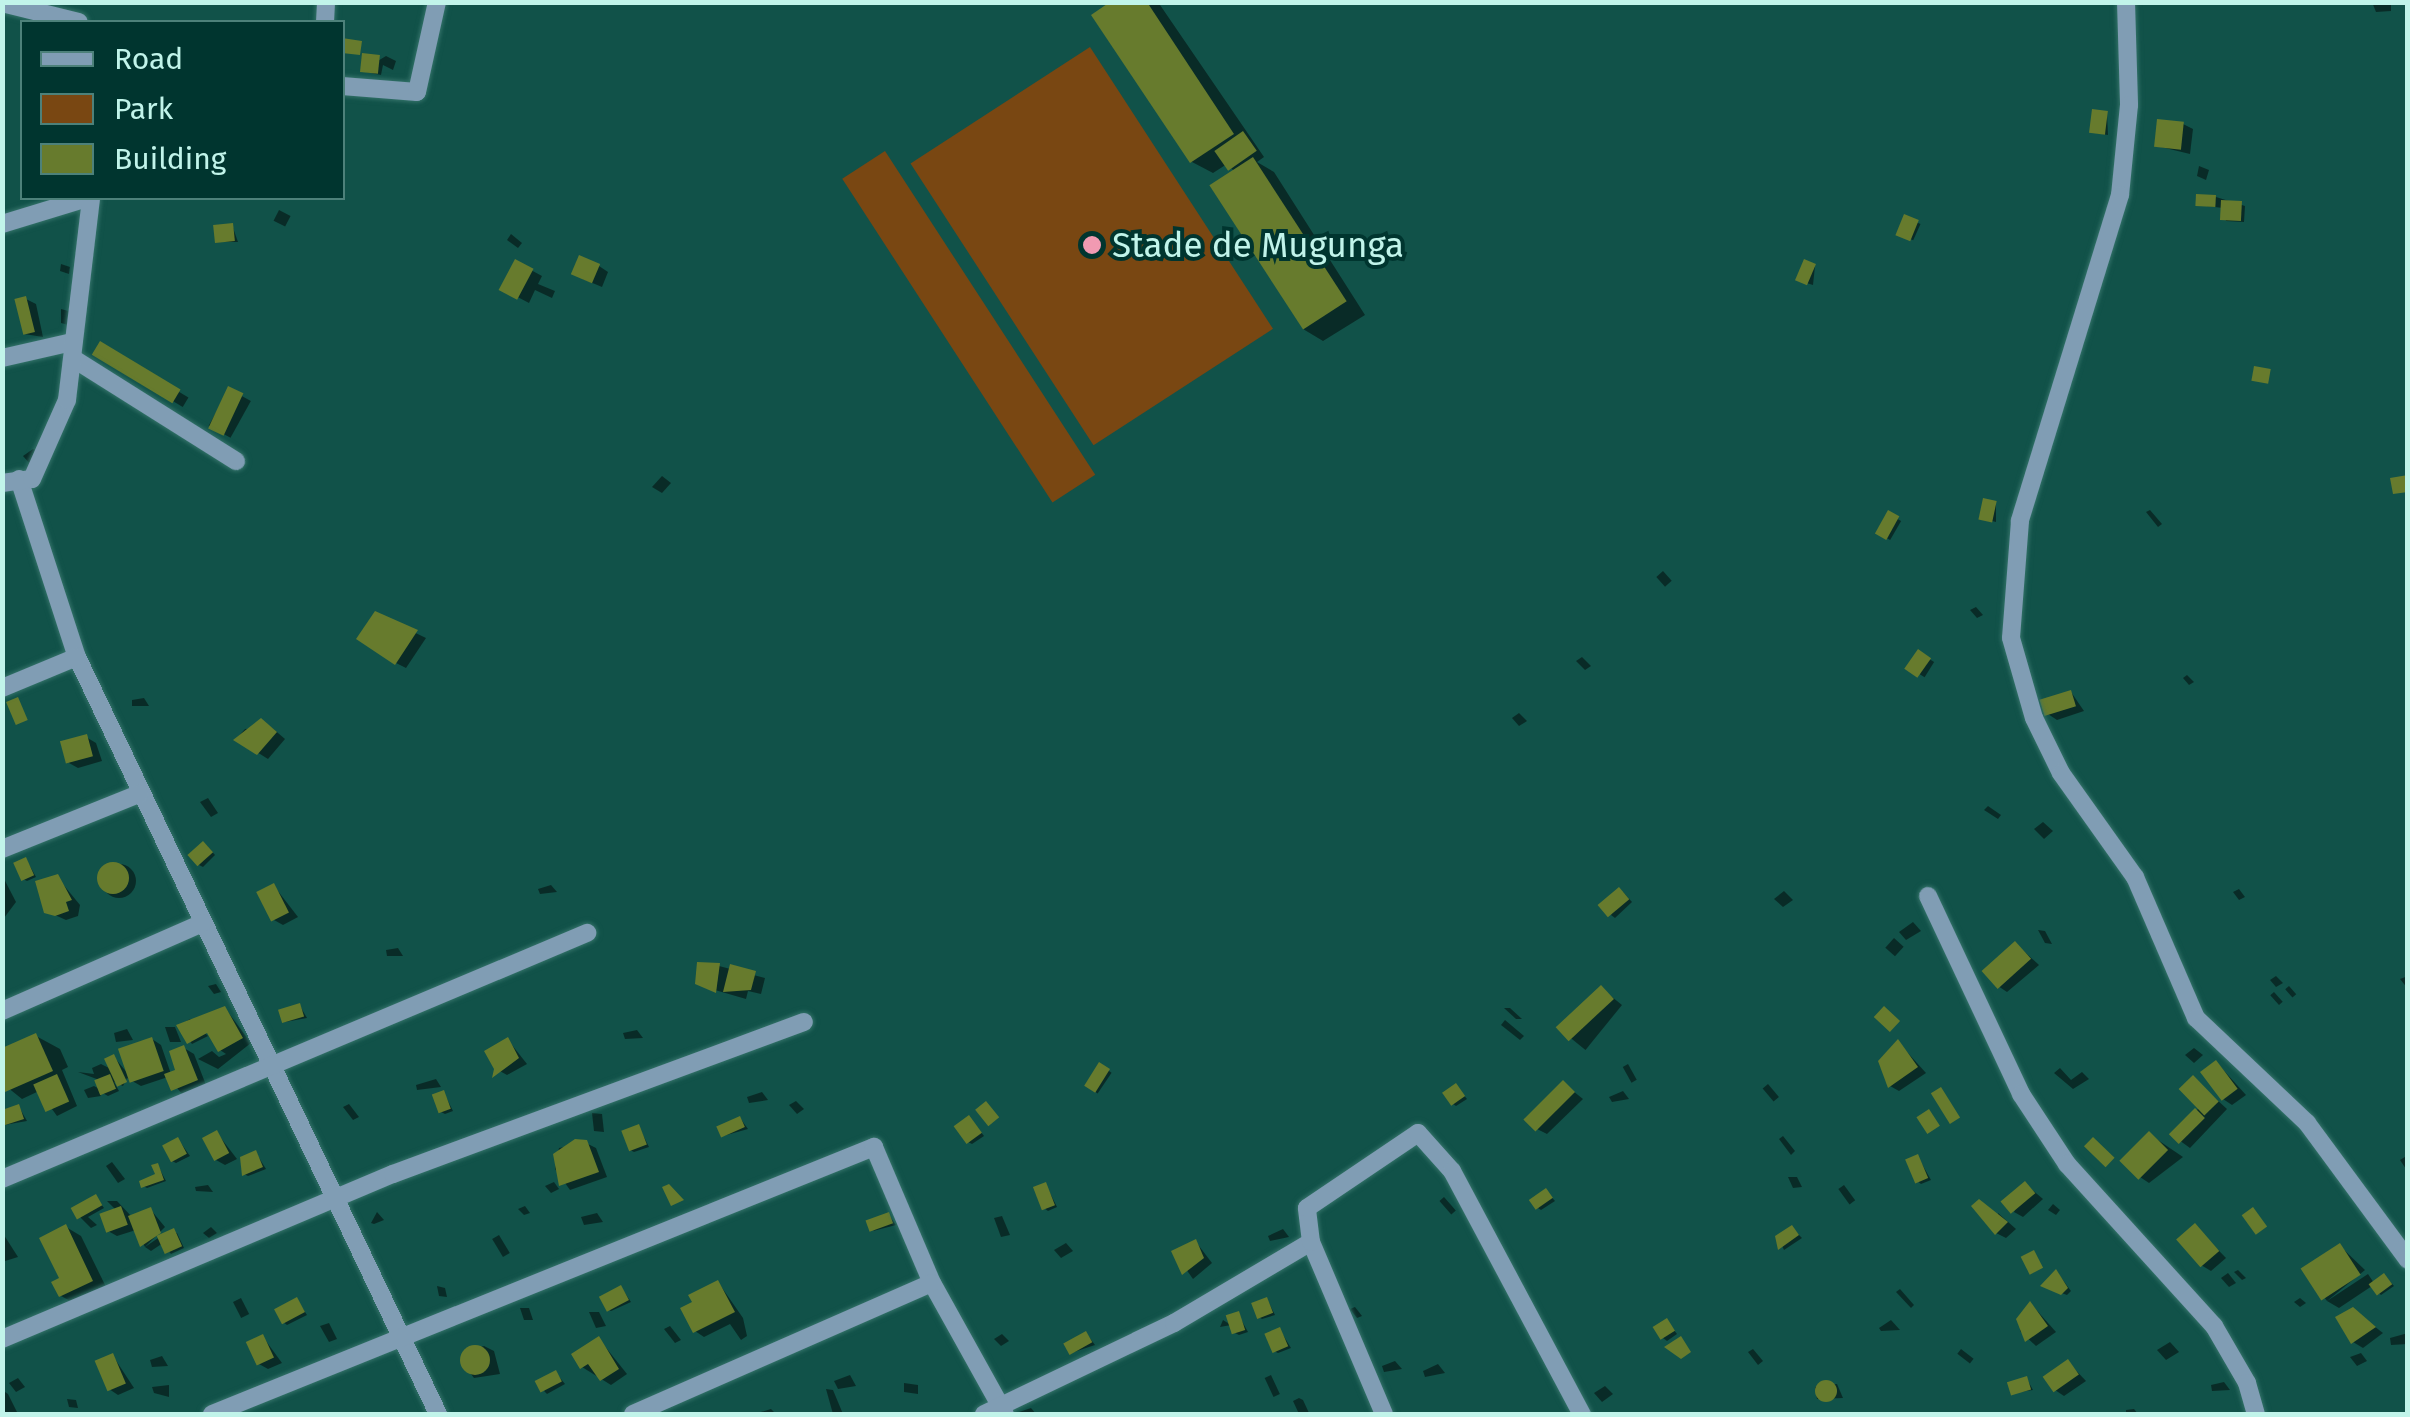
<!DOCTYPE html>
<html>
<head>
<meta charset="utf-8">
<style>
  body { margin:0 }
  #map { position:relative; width:2410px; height:1417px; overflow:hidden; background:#115249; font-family:"Fira Sans",sans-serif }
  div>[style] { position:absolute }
  .green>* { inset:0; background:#794712; transform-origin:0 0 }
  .shadow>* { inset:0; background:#0007; transform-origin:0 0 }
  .round { border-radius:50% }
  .building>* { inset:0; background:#677b2d; transform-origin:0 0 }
  .roads { filter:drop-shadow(0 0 2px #347269) drop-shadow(0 0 2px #347269) }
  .minor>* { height:18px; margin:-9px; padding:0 9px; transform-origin:9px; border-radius:9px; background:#809db4 }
  .dots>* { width:28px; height:28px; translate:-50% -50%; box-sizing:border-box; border:5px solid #00352f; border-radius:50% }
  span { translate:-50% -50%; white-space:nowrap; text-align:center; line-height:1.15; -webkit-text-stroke:8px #00352f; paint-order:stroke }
  .poi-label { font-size:35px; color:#c1f4ea }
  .left { translate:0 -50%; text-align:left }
  .frame { position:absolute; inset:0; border:5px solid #c1f4ea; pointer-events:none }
  .legend { position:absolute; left:20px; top:20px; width:325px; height:180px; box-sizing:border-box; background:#00352f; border:2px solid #4d817a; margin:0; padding:12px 18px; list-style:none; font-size:30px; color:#c1f4ea }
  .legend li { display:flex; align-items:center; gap:20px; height:50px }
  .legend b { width:50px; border:2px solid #4d817a }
</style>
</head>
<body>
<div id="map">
  <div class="green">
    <i style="left:1090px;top:47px;width:336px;height:214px;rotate:57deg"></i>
    <i style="left:885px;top:151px;width:386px;height:51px;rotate:57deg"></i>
  </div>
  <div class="shadow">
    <i style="clip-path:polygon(1114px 2px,1158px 2px,1264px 157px,1257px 162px,1274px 172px,1365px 315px,1323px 341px,1303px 329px,1235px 172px,1227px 164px,1213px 173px,1192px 162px,1095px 16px)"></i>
    <i style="clip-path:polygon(2372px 2px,2391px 2px,2391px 11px,2376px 12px)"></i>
    <i style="clip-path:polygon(386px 56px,396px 61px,393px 70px,383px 65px,381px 75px,361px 71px)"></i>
    <i style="clip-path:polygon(2107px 114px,2108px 135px,2096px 133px)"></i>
    <i style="clip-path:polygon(2183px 124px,2193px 129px,2190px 154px,2157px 146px)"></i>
    <i style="clip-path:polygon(2199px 166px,2209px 170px,2206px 180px,2197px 176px)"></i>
    <i style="clip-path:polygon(2216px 197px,2245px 206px,2244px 222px,2226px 221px,2223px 208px,2198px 205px)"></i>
    <i style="left:279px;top:210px;width:13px;height:12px;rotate:27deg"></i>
    <i style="left:1905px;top:217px;width:17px;height:18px;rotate:24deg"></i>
    <i style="clip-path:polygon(232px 225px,238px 242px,218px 242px)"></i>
    <i style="clip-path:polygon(511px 234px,522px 243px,518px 248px,507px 240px)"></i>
    <i style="clip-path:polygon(516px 262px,542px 276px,538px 284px,555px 291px,552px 298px,535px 290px,529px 303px,502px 289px)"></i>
    <i style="clip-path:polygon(61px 264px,70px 267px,69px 274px,60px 271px)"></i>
    <i style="clip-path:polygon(599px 266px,608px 272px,602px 287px,583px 279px)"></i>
    <i style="clip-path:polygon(1815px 266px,1813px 285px,1803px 282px)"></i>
    <i style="clip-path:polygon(26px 299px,36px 304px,43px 337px,24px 334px)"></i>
    <i style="clip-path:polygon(61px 309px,72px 312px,72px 326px,61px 323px)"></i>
    <i style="left:101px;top:345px;width:102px;height:11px;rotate:31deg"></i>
    <i style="left:229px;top:389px;width:25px;height:42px;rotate:29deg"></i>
    <i style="clip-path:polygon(33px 449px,37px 451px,30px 464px,23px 456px)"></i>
    <i style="clip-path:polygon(662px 476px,671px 483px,662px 493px,652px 487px)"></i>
    <i style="clip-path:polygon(1996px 504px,1996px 522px,1984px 519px)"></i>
    <i style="clip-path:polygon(2150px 510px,2162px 524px,2158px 527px,2146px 512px)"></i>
    <i style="left:1889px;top:514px;width:14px;height:22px;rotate:30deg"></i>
    <i style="left:1663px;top:571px;width:13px;height:9px;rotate:48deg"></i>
    <i style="clip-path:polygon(1976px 607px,1983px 615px,1977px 618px,1970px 610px)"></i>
    <i style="clip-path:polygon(376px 614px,426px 638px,406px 668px,396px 663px)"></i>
    <i style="left:1918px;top:652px;width:19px;height:18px;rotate:32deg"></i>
    <i style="clip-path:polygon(1582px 657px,1591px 666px,1585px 670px,1576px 661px)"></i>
    <i style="clip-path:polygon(2187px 675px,2194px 682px,2189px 685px,2183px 678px)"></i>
    <i style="clip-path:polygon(2071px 692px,2084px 711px,2057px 720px,2048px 714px)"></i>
    <i style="clip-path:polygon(144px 698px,149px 706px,132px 706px,132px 700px)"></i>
    <i style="clip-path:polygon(1519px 713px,1527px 721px,1519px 726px,1512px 718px)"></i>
    <i style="clip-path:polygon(271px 727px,285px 739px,268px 759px,236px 739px,245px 729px)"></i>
    <i style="clip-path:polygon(86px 737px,96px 743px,102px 761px,78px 768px,69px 763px)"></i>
    <i style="clip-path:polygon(208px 798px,218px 813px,211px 817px,200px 802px)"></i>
    <i style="clip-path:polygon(1988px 806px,2001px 815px,1998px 819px,1984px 810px)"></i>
    <i style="clip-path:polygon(2043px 822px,2053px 831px,2044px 839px,2034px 829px)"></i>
    <i style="clip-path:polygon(207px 846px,215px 855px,203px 867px,199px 865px)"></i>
    <i style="clip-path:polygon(26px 859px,36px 877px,27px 881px,23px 879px)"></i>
    <i class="round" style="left:102px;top:864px;width:34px;height:34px"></i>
    <i style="clip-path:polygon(2px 875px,16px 902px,4px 918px,2px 917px)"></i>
    <i style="clip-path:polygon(57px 877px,80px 905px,78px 916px,66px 920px,46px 911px)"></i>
    <i style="clip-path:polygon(551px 885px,557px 892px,540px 894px,538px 889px)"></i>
    <i style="clip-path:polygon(274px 886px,298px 917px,283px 925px,274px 920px)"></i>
    <i style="clip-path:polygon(2239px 889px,2245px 897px,2239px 900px,2233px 892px)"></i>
    <i style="clip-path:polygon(1784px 891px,1793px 900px,1783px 907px,1774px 899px)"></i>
    <i style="clip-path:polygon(1623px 892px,1632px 902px,1615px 918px,1611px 915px)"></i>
    <i style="clip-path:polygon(1913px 922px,1921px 931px,1906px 940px,1899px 932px)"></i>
    <i style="clip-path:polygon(2038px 930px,2045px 931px,2052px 944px,2045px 943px)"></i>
    <i style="left:1894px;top:938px;width:13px;height:13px;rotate:42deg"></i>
    <i style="clip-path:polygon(2016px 944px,2039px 965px,2007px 992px,1998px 986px)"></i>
    <i style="clip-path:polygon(398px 948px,403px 956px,387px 956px,386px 950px)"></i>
    <i style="clip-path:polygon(719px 966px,765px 978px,761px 994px,748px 991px,746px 999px,708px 988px)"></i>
    <i style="clip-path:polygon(2276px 976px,2283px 983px,2276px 987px,2270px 980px)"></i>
    <i style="clip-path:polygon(2408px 976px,2408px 989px,2400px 979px)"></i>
    <i style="clip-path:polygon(216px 984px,221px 992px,214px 994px,208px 986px)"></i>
    <i style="left:2289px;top:986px;width:11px;height:5px;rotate:49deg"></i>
    <i style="left:1601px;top:988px;width:27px;height:58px;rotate:39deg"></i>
    <i style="left:2274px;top:992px;width:13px;height:5px;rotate:48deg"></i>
    <i style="clip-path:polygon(300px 1006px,307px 1018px,285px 1022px)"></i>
    <i style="clip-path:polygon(225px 1008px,251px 1043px,218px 1069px,198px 1059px,212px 1051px,219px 1057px,226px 1054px,220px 1050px)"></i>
    <i style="clip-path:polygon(1504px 1008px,1510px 1008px,1522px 1019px,1516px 1019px)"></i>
    <i style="clip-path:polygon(190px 1019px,208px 1036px,192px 1044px,179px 1026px)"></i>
    <i style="clip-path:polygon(1505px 1020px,1524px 1036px,1520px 1040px,1501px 1025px)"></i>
    <i style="clip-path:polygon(165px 1027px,175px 1027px,181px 1042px,170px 1042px)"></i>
    <i style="clip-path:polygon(127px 1029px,133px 1040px,116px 1042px,114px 1033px)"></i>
    <i style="clip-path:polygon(637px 1030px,643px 1038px,625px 1039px,623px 1033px)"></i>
    <i style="clip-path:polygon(36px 1036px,60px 1049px,68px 1067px,62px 1070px,77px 1106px,57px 1116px,39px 1091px,22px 1099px,2px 1083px,2px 1051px)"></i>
    <i style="clip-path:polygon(152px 1039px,161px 1045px,171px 1074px,179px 1071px,184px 1048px,194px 1054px,206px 1085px,182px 1094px,168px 1077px,141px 1086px,127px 1078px,123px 1086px,114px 1082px,119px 1091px,108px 1096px,99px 1091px,101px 1096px,88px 1098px,84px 1090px,94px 1086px,103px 1091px,102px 1081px,78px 1072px,94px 1074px,92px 1068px,101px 1064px,113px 1070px,114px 1057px,129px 1075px)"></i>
    <i style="clip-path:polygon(508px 1040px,527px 1064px,507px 1075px,498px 1070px)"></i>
    <i style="clip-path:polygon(1898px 1042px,1926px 1073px,1899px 1091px,1890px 1086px)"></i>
    <i style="clip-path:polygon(2194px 1048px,2203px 1055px,2194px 1063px,2185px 1055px)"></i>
    <i style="clip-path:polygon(2217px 1063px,2246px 1095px,2232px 1105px,2223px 1099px)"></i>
    <i style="left:1628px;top:1064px;width:18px;height:6px;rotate:61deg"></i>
    <i style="left:1100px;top:1065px;width:14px;height:25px;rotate:34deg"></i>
    <i style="clip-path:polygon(2060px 1068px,2071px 1080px,2082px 1072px,2089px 1079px,2073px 1089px,2054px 1073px)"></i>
    <i style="clip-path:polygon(2193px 1078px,2227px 1109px,2190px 1148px,2172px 1135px,2200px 1107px)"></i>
    <i style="clip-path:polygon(436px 1079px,441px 1087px,417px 1090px,416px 1085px)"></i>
    <i style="clip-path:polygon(1563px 1083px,1583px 1099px,1547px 1134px,1537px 1129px)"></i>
    <i style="left:1768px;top:1084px;width:17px;height:7px;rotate:50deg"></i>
    <i style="clip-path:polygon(1456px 1086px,1467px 1099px,1456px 1106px,1453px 1104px)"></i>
    <i style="clip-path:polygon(1623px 1091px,1629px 1099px,1612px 1102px,1609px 1097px)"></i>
    <i style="clip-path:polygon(762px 1092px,768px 1100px,749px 1103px,747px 1097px)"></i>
    <i style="clip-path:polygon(444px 1093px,453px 1111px,445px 1114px,441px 1112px)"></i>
    <i style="clip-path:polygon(796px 1101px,804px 1109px,797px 1114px,789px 1105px)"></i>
    <i style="clip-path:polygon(349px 1104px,359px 1117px,353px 1120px,343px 1107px)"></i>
    <i style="clip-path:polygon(19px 1107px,27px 1121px,4px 1125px)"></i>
    <i style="clip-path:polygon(592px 1113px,602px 1114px,604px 1132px,594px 1131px)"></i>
    <i style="clip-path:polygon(740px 1118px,748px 1129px,723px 1136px)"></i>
    <i style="clip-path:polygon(970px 1118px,984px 1136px,972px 1144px,968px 1142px)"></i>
    <i style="clip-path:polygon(639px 1127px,649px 1147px,634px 1152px,630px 1150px)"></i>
    <i style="clip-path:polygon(217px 1133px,237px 1159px,225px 1165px,216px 1160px)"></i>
    <i style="clip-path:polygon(2149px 1134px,2183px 1157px,2149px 1183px,2140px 1177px)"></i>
    <i style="clip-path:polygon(1783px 1136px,1795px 1151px,1791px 1155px,1779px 1139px)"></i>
    <i style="clip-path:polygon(178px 1139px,190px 1156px,176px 1163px,172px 1161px)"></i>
    <i style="clip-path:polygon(586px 1143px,596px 1148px,607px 1177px,570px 1190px,555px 1169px,559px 1148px)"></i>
    <i style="clip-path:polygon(256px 1153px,266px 1169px,248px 1176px,244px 1174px)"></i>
    <i style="clip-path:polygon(2408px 1155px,2408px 1172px,2400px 1160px)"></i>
    <i style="clip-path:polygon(1918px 1157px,1931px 1180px,1921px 1184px,1917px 1181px)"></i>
    <i style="clip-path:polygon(112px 1162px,125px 1179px,118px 1183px,106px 1166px)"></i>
    <i style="clip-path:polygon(158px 1166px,166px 1181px,147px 1188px,143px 1186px,158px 1176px)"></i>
    <i style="clip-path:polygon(1788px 1177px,1797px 1177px,1802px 1187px,1793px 1188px)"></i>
    <i style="clip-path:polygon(554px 1182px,559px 1189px,551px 1193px,545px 1186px)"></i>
    <i style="clip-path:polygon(2025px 1184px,2043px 1199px,2023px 1217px,2014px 1212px)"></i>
    <i style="clip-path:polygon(208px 1185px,213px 1192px,196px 1191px,195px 1187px)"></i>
    <i style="clip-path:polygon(1046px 1185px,1057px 1207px,1048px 1211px,1044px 1208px)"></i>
    <i style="left:1844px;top:1185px;width:19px;height:7px;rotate:54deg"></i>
    <i style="clip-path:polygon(1546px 1191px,1555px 1201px,1541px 1210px,1538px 1208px)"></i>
    <i style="clip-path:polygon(96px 1197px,104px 1208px,88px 1217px,97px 1225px,91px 1228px,80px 1217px)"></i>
    <i style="left:1444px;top:1197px;width:18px;height:6px;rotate:49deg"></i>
    <i style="clip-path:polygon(107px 1201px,117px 1201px,132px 1217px,151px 1210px,165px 1227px,145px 1247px,136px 1230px,117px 1236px,108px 1231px,117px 1211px)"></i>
    <i style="clip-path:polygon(2053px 1204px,2060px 1210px,2056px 1215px,2048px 1210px)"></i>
    <i style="clip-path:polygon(525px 1206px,530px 1213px,524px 1215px,518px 1209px)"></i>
    <i style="clip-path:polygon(377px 1212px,384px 1220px,374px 1224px,371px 1223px)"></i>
    <i style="clip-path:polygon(597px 1213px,603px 1222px,584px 1225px,581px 1217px)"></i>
    <i style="clip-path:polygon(1998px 1213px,2016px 1229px,2006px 1238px,1996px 1233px)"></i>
    <i style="clip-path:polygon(889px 1215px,896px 1225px,873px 1231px)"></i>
    <i style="clip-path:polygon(1002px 1216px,1010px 1235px,1001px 1237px,994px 1218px)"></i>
    <i style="clip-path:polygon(2195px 1226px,2226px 1258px,2211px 1271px,2201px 1265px)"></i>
    <i style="clip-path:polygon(66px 1227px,81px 1236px,107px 1289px,76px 1304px,61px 1296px)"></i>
    <i style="clip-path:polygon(211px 1227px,217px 1233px,209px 1238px,203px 1233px)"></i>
    <i style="clip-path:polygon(1792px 1228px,1802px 1238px,1784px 1250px,1778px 1237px)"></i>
    <i style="clip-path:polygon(1283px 1229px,1289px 1237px,1270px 1241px,1268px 1236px)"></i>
    <i style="clip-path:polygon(2px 1232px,18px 1257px,2px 1262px)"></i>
    <i style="clip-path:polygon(167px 1232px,177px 1233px,184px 1248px,171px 1254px,163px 1243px,151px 1251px,145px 1247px)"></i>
    <i style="left:499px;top:1235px;width:21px;height:8px;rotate:59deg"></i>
    <i style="clip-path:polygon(1196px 1242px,1212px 1263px,1193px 1279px,1174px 1252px)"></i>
    <i style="clip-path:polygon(1066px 1243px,1073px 1251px,1061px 1258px,1054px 1250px)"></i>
    <i style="clip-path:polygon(2340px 1246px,2365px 1270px,2327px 1301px,2304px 1270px)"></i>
    <i style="clip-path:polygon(2238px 1270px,2246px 1278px,2242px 1280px,2234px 1272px)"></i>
    <i style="clip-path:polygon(2057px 1272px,2071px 1291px,2067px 1295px,2043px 1286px)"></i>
    <i style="clip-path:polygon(2228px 1273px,2236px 1283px,2229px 1287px,2221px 1278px)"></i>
    <i style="clip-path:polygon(2368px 1274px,2374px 1283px,2385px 1276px,2394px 1286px,2381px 1295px,2372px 1286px,2339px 1308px,2327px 1301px)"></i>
    <i style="clip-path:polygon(718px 1282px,743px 1318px,747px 1336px,741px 1340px,730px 1324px,704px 1337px,695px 1331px)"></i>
    <i style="clip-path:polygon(437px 1286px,445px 1288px,447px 1297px,439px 1296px)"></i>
    <i style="clip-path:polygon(621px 1287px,631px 1302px,611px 1311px,607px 1309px)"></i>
    <i style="clip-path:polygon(1900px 1289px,1914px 1305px,1911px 1308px,1896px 1292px)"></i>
    <i style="left:241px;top:1298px;width:18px;height:9px;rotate:63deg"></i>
    <i style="clip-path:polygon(2300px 1298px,2306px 1303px,2300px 1307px,2294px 1302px)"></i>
    <i style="clip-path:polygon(1267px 1299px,1275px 1315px,1262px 1319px,1259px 1317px)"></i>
    <i style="clip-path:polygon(297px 1300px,307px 1315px,287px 1325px,283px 1322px)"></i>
    <i style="clip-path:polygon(2031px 1304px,2056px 1332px,2036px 1346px,2020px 1331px)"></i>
    <i style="clip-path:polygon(1355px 1307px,1362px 1316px,1357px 1318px,1350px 1309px)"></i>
    <i style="clip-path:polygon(520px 1308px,529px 1308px,533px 1320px,524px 1320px)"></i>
    <i style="clip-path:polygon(2353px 1310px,2383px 1333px,2363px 1348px,2353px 1342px)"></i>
    <i style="clip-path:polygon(589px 1312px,599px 1312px,606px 1326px,596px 1328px)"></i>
    <i style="clip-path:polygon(1238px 1314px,1248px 1332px,1239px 1335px,1235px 1333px)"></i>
    <i style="clip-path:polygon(1223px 1320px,1231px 1325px,1220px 1327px)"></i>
    <i style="clip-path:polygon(1891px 1320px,1900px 1330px,1881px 1331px,1879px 1328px)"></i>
    <i style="clip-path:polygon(1667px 1321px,1677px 1334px,1667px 1341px,1663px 1338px)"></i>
    <i style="clip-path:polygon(329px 1323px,337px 1339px,329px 1342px,320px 1326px)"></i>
    <i style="clip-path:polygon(670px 1326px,681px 1340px,675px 1343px,664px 1329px)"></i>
    <i style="clip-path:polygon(1280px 1330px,1291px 1348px,1278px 1353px,1274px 1351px)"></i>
    <i style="clip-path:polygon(1086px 1333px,1095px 1345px,1071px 1353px)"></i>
    <i style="clip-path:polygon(2408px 1333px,2408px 1344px,2391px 1345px,2390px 1338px)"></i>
    <i style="clip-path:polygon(1002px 1334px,1009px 1341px,1001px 1346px,994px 1339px)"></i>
    <i style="clip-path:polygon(263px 1337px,282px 1363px,268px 1369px,259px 1364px)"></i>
    <i style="clip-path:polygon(599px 1339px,627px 1374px,611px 1385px,582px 1367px)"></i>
    <i style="clip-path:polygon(2170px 1342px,2179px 1352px,2166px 1360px,2157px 1350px)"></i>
    <i style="clip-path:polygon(484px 1346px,494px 1351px,500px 1374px,474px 1378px,461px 1361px,469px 1359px,466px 1351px)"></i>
    <i style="clip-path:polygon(1753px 1349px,1763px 1361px,1758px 1365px,1748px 1352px)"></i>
    <i style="left:1961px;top:1349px;width:16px;height:6px;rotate:38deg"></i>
    <i style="clip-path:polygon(2361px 1353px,2367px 1361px,2357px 1366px,2350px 1357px)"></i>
    <i style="clip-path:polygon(113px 1356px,134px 1388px,118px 1395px,109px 1389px)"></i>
    <i style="clip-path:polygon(162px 1356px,168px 1366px,152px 1367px,150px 1360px)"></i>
    <i style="clip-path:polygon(1395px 1361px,1402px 1369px,1384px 1372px,1382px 1366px)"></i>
    <i style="clip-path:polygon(2068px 1362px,2086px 1381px,2064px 1396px,2055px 1390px)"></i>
    <i style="clip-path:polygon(1438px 1364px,1445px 1373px,1425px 1377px,1423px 1371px)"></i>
    <i style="clip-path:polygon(556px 1373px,565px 1384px,547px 1394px,544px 1391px)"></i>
    <i style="clip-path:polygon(850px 1375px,856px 1386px,838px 1389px,834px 1381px)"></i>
    <i style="left:1271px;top:1375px;width:21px;height:7px;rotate:65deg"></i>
    <i style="clip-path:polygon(18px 1378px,25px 1387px,16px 1392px,9px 1383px)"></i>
    <i style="clip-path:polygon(2027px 1379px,2033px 1390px,2013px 1393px)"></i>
    <i style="clip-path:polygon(2224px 1382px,2230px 1390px,2212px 1391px,2211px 1385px)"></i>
    <i style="clip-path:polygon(904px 1383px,918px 1385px,918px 1394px,904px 1392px)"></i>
    <i style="clip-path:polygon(1837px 1384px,1843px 1398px,1817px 1399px,1815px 1387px)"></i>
    <i style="clip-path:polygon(169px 1385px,169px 1397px,154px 1393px,152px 1387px)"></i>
    <i style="clip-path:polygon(1605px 1386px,1613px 1394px,1602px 1402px,1594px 1393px)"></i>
    <i style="clip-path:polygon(826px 1389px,833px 1390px,843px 1414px,833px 1414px)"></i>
    <i style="clip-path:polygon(2px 1390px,8px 1394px,18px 1414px,2px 1414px)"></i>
    <i style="clip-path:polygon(1299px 1398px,1303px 1400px,1309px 1413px,1299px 1414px,1293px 1401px)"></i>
    <i style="clip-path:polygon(67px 1399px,76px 1400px,78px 1408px,69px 1407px)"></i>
    <i style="clip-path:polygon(1031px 1408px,1036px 1414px,1016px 1414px,1016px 1413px)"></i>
    <i style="clip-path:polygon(771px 1409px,776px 1414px,754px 1414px)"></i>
    <i style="clip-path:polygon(2134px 1409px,2138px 1414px,2126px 1414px,2126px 1410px)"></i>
  </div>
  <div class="building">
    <i style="clip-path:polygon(1110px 2px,1147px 2px,1234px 134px,1190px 163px,1091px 15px)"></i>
    <i style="clip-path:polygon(342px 38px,362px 41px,360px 55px,342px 53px)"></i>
    <i style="left:362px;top:53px;width:18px;height:19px;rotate:6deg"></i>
    <i style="left:2092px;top:109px;width:16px;height:24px;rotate:7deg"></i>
    <i style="left:2157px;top:119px;width:27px;height:28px;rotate:6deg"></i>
    <i style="left:1243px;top:131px;width:24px;height:35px;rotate:55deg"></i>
    <i style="left:1253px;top:157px;width:172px;height:52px;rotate:57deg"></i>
    <i style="left:2196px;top:194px;width:20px;height:12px;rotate:3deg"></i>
    <i style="left:2221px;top:200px;width:21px;height:20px;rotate:3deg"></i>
    <i style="left:1904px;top:214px;width:16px;height:23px;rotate:22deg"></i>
    <i style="left:233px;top:223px;width:18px;height:20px;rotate:84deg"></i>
    <i style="left:579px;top:255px;width:23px;height:21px;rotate:23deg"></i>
    <i style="left:515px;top:259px;width:21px;height:35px;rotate:28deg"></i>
    <i style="left:1804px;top:259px;width:13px;height:23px;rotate:23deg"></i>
    <i style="left:26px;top:296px;width:37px;height:12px;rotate:76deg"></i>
    <i style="left:100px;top:341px;width:94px;height:16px;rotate:31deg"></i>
    <i style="left:2254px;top:366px;width:17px;height:15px;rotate:10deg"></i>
    <i style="left:228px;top:386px;width:17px;height:47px;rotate:25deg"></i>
    <i style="clip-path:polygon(2408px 475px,2408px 492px,2393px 494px,2390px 478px)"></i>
    <i style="left:1983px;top:498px;width:14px;height:22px;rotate:12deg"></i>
    <i style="left:1888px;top:510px;width:13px;height:27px;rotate:29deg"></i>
    <i style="clip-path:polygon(375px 611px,418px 630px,395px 665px,356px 639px)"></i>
    <i style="left:1918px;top:649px;width:16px;height:24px;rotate:35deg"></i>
    <i style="left:2071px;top:690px;width:17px;height:33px;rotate:73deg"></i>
    <i style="left:18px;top:697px;width:25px;height:13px;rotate:67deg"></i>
    <i style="clip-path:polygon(261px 718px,277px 732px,257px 755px,233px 740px)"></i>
    <i style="left:87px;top:734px;width:23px;height:28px;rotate:75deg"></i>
    <i style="left:203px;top:841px;width:15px;height:21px;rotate:48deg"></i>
    <i style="left:26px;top:857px;width:20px;height:14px;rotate:66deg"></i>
    <i class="round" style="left:97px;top:862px;width:32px;height:32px"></i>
    <i style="clip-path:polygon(58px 874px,72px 900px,66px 902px,69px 911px,55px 916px,44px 913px,35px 881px)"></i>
    <i style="left:274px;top:883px;width:33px;height:20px;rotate:63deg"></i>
    <i style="left:1619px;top:887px;width:16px;height:28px;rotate:50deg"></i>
    <i style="left:2015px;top:941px;width:24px;height:45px;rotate:48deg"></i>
    <i style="clip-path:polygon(697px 962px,720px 963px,716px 993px,695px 984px)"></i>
    <i style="clip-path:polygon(730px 964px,756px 971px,751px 990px,723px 992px)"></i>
    <i style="left:1601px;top:985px;width:19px;height:62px;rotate:47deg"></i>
    <i style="left:300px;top:1003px;width:14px;height:23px;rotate:73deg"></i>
    <i style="clip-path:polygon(225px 1006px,243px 1038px,218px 1052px,207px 1033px,187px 1044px,176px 1025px)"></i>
    <i style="left:1884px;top:1006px;width:22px;height:15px;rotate:43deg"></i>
    <i style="clip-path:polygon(36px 1033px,53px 1071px,5px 1092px,2px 1048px)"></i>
    <i style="left:152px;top:1037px;width:36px;height:36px;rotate:71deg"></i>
    <i style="clip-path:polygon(508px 1037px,519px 1058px,492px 1078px,494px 1069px,484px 1051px)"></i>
    <i style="clip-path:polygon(1898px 1039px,1918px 1067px,1888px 1088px,1878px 1061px)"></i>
    <i style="clip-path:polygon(184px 1045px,198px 1080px,171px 1091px,164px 1074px,175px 1070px,169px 1051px)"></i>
    <i style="left:114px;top:1054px;width:31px;height:11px;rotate:65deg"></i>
    <i style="left:2216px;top:1060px;width:36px;height:20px;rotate:53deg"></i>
    <i style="left:1099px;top:1062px;width:13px;height:28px;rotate:32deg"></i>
    <i style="left:57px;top:1074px;width:30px;height:26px;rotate:66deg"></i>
    <i style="left:110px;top:1074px;width:16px;height:17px;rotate:68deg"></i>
    <i style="left:2193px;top:1075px;width:37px;height:20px;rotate:46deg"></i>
    <i style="left:1563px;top:1080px;width:17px;height:56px;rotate:45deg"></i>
    <i style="left:1456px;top:1083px;width:16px;height:17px;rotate:55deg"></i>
    <i style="left:1941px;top:1087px;width:36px;height:12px;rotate:58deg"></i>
    <i style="left:444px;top:1090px;width:20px;height:13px;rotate:70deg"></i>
    <i style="left:986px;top:1101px;width:21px;height:14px;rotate:51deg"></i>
    <i style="clip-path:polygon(19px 1104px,24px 1119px,2px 1126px,2px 1110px)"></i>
    <i style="left:2195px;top:1108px;width:14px;height:37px;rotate:45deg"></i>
    <i style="left:1929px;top:1109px;width:20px;height:15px;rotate:57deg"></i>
    <i style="left:969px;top:1115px;width:22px;height:19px;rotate:54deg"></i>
    <i style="left:740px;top:1116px;width:12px;height:26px;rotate:66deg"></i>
    <i style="left:639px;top:1124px;width:22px;height:19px;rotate:69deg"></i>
    <i style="left:217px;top:1130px;width:26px;height:17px;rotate:62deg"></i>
    <i style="left:2149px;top:1131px;width:27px;height:42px;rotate:45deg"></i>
    <i style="left:178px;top:1137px;width:19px;height:18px;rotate:62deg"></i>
    <i style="left:2093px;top:1137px;width:30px;height:13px;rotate:44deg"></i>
    <i style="clip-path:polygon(575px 1139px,587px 1140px,599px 1172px,559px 1186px,553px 1154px)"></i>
    <i style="clip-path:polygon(256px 1150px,263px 1167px,242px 1176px,240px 1157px)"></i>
    <i style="left:1918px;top:1154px;width:26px;height:14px;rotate:67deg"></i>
    <i style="clip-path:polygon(158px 1163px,164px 1180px,141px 1188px,139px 1181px,155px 1174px,151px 1165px)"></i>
    <i style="left:2025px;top:1181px;width:16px;height:32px;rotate:50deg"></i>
    <i style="left:1046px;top:1182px;width:25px;height:14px;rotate:69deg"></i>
    <i style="clip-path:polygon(669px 1184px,684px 1200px,671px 1206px,662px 1187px)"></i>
    <i style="left:1546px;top:1188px;width:12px;height:21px;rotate:55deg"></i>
    <i style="left:96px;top:1194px;width:13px;height:29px;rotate:61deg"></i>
    <i style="clip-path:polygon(1979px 1199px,2008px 1222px,1995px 1235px,1971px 1206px)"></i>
    <i style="left:121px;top:1206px;width:20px;height:23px;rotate:70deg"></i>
    <i style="clip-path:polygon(151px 1207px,161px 1233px,140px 1247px,128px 1216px)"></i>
    <i style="left:2253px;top:1207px;width:24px;height:14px;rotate:54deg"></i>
    <i style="left:889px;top:1212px;width:12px;height:25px;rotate:70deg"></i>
    <i style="left:2195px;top:1223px;width:37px;height:25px;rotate:49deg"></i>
    <i style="clip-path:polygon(66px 1224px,93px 1281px,59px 1297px,51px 1282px,59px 1278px,39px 1238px)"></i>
    <i style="clip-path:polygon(1792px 1225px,1799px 1235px,1778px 1250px,1775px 1236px)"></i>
    <i style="left:174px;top:1228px;width:20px;height:19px;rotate:66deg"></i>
    <i style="clip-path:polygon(1196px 1239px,1204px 1258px,1182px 1275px,1171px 1251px)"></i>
    <i style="left:2340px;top:1243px;width:38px;height:47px;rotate:57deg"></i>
    <i style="left:2034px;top:1250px;width:20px;height:15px;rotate:63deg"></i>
    <i style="clip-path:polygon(2056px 1269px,2068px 1288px,2061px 1295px,2040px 1286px)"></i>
    <i style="left:2384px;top:1273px;width:14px;height:19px;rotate:54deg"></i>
    <i style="clip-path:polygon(718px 1280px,735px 1312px,693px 1333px,680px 1308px,692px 1302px,688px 1295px)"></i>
    <i style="left:621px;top:1285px;width:17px;height:25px;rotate:62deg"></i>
    <i style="left:297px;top:1297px;width:17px;height:26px;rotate:62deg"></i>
    <i style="left:1267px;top:1297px;width:17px;height:17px;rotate:69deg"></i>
    <i style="clip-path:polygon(2030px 1301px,2048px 1326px,2025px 1342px,2016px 1319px)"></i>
    <i style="clip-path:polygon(2353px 1307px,2376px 1327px,2351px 1344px,2335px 1317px)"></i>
    <i style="left:1239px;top:1311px;width:20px;height:14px;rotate:72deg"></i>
    <i style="left:1667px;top:1318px;width:15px;height:17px;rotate:58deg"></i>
    <i style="left:1280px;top:1327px;width:21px;height:17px;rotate:67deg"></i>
    <i style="left:1086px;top:1331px;width:13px;height:26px;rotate:61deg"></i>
    <i style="left:263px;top:1334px;width:26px;height:19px;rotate:65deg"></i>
    <i style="clip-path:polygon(599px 1336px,619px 1369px,600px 1381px,588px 1364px,580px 1369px,571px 1354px)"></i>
    <i style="clip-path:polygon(1681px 1336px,1691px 1352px,1681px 1359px,1664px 1347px)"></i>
    <i class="round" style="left:460px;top:1345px;width:30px;height:30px"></i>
    <i style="left:113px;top:1353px;width:33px;height:20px;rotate:67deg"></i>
    <i style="left:2068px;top:1359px;width:19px;height:31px;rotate:55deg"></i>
    <i style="left:556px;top:1370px;width:13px;height:24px;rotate:63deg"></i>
    <i style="left:2027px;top:1376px;width:14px;height:21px;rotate:73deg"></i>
    <i class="round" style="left:1815px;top:1380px;width:22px;height:22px"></i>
  </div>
  <div class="roads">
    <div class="minor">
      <i style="left:2126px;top:2px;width:103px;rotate:88.3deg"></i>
      <i style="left:2129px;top:105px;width:90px;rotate:95.7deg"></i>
      <i style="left:2120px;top:195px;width:341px;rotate:107.1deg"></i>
      <i style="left:2020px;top:521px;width:117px;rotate:94.4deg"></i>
      <i style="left:2011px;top:638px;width:83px;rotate:74deg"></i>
      <i style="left:2034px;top:718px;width:61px;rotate:63.9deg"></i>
      <i style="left:2061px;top:773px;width:128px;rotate:54.6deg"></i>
      <i style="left:2135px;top:877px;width:154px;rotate:66.6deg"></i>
      <i style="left:2196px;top:1018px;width:153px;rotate:43.4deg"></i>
      <i style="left:2307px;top:1123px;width:170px;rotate:53.6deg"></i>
      <i style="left:2px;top:3px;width:79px;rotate:13.9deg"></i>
      <i style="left:325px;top:22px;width:20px;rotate:-87deg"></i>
      <i style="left:342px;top:86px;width:75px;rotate:4.6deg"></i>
      <i style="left:417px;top:92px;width:92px;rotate:-77.5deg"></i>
      <i style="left:2px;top:224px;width:89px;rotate:-17deg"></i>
      <i style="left:2px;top:358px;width:72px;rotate:-12.9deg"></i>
      <i style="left:77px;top:361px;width:188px;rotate:32.2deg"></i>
      <i style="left:19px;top:479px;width:187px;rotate:72deg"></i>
      <i style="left:77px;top:657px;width:839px;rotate:64.5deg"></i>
      <i style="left:2px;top:483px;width:30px;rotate:-8deg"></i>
      <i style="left:32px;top:479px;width:86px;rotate:-66.1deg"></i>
      <i style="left:67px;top:400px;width:203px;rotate:-83.2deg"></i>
      <i style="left:2px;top:688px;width:81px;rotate:-22.5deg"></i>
      <i style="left:2px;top:849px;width:148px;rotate:-21.9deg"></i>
      <i style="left:1928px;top:896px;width:219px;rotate:64.8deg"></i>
      <i style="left:2021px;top:1094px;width:84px;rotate:56.7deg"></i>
      <i style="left:2067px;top:1164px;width:219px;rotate:47.8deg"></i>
      <i style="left:2214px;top:1326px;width:66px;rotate:59.9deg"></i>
      <i style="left:2247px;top:1383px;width:32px;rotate:74deg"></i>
      <i style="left:2px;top:1011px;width:219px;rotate:-23.7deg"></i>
      <i style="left:2px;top:1179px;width:635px;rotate:-22.81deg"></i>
      <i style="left:2px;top:1339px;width:424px;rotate:-22.9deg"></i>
      <i style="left:393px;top:1174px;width:438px;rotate:-20.3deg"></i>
      <i style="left:212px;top:1414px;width:714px;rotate:-21.97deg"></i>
      <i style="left:874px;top:1147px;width:148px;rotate:66.9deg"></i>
      <i style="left:932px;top:1283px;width:150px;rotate:60.9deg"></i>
      <i style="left:633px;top:1414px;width:326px;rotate:-23.7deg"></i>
      <i style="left:984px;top:1414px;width:211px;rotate:-25.6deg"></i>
      <i style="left:1174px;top:1323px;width:159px;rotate:-30.6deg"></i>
      <i style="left:1384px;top:1414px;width:187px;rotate:-113deg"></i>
      <i style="left:1311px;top:1242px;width:34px;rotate:-97deg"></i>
      <i style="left:1307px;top:1208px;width:134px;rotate:-34deg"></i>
      <i style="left:1418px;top:1133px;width:51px;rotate:48.2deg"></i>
      <i style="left:1452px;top:1171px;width:276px;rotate:61.9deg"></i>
    </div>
  </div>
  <div class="dots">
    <i style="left:1092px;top:245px;background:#f19ab2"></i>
  </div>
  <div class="poi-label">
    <span class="left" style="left:1112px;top:245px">Stade de Mugunga</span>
  </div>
  <div class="frame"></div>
  <ul class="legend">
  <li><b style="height:12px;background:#809db4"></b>Road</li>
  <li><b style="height:28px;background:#794712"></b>Park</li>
  <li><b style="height:28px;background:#677b2d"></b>Building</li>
  </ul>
</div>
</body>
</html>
